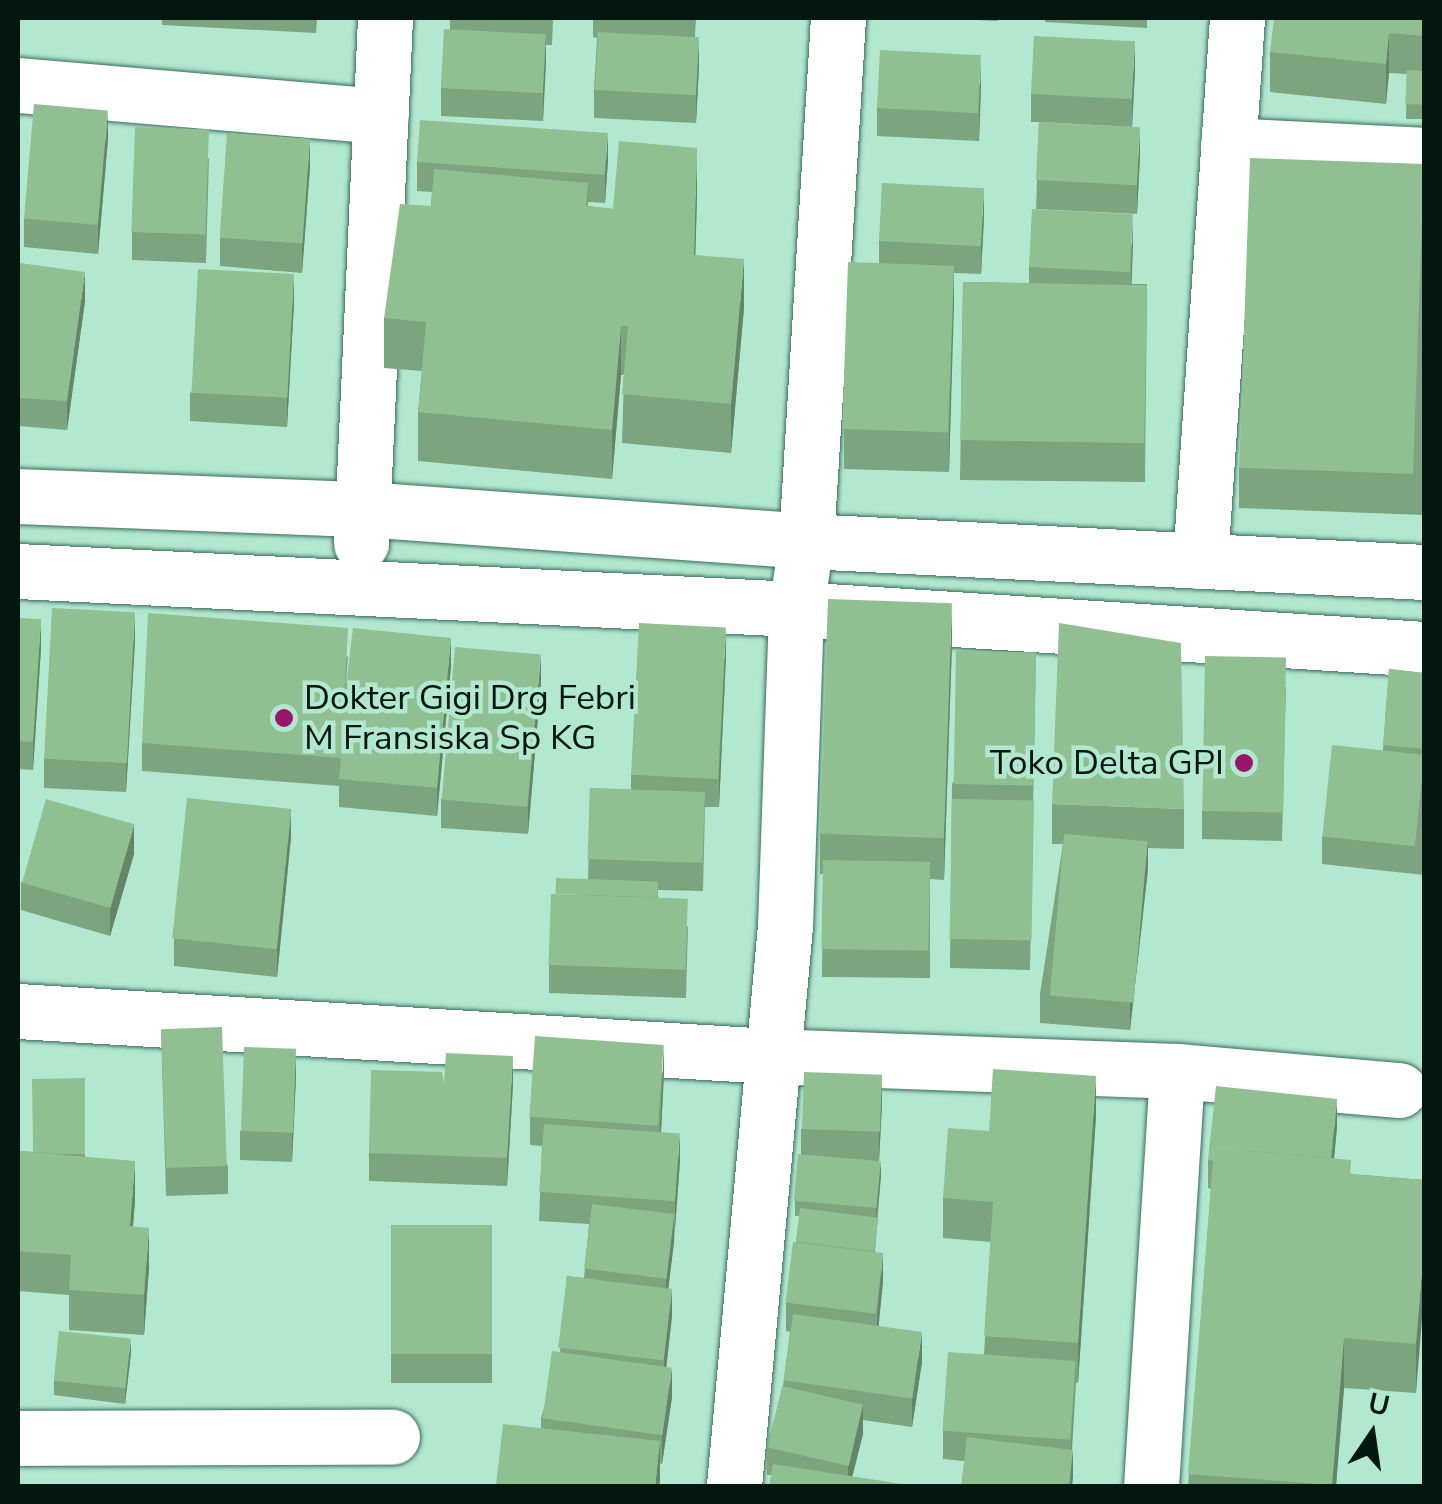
<!DOCTYPE html>
<html>
<head>
<meta charset="utf-8">
<style>
  body { margin:0 }
  #map { position:relative; width:1442px; height:1504px; overflow:hidden; background:#b2e8d0; font-family:"Nunito Sans",sans-serif }
  div>[style] { position:absolute }
  .roads { filter:drop-shadow(0 0 2px #396c57) drop-shadow(0 0 2px #396c57) }
  .street>* { height:55px; margin:-27.5px; padding:0 27.5px; transform-origin:27.5px; border-radius:27.5px; background:#fff }
  .wall>* { inset:0; background:#7ca47e; transform-origin:0 0 }
  .shaded-wall>* { inset:0; background:#658666 }
  .building>* { inset:0; background:#90bf92; transform-origin:0 0 }
  .dots>* { width:28px; height:28px; translate:-50% -50%; box-sizing:border-box; border:5px solid #b2e8d0; border-radius:50% }
  span { translate:-50% -50%; white-space:nowrap; text-align:center; line-height:1.15; -webkit-text-stroke:9px #b2e8d0; paint-order:stroke }
  .poi-label { font-size:35px; color:#031710 }
  .left { translate:0 -50%; text-align:left }
  .right { translate:-100% -50%; text-align:right }
  .frame { position:absolute; inset:0; border:20px solid #031710; pointer-events:none }
  .north { position:absolute; left:1322px; top:1384px; width:100px; height:100px; -webkit-text-stroke:8px #b2e8d0; paint-order:stroke; rotate:13deg; font-size:28px; font-weight:700; line-height:40px; text-align:center; color:#031710 }
  .north::after { content:''; display:block; margin:auto; width:35px; height:45px; background:#031710; clip-path:polygon(50% 0,100% 100%,50% 72%,0 100%) }
</style>
</head>
<body>
<div id="map">
  <div class="roads">
    <div class="street">
      <i style="left:18px;top:85px;width:364px;rotate:4.9deg"></i>
      <i style="left:1228px;top:145px;width:196px;rotate:2.9deg"></i>
      <i style="left:18px;top:496px;width:344px;rotate:2.2deg"></i>
      <i style="left:362px;top:509px;width:445px;rotate:4.1deg"></i>
      <i style="left:806px;top:541px;width:619px;rotate:2.87deg"></i>
      <i style="left:361px;top:543px;width:526px;rotate:-87.38deg"></i>
      <i style="left:1200px;top:561px;width:544px;rotate:-86.1deg"></i>
      <i style="left:18px;top:571px;width:779px;rotate:2.8deg"></i>
      <i style="left:796px;top:609px;width:629px;rotate:3.64deg"></i>
      <i style="left:18px;top:1011px;width:753px;rotate:3.42deg"></i>
      <i style="left:770px;top:1056px;width:407px;rotate:2.1deg"></i>
      <i style="left:1177px;top:1071px;width:223px;rotate:4.9deg"></i>
      <i style="left:18px;top:1438px;width:374px;rotate:-0.2deg"></i>
      <i style="left:734px;top:1486px;width:562px;rotate:-84.8deg"></i>
      <i style="left:785px;top:926px;width:317px;rotate:-88deg"></i>
      <i style="left:796px;top:609px;width:69px;rotate:-81.6deg"></i>
      <i style="left:806px;top:541px;width:524px;rotate:-86.5deg"></i>
      <i style="left:1151px;top:1486px;width:416px;rotate:-86.4deg"></i>
    </div>
  </div>
  <div class="wall">
    <i style="clip-path:polygon(162px 18px,317px 18px,316px 33px,162px 25px)"></i>
    <i style="clip-path:polygon(450px 18px,553px 18px,552px 45px,546px 45px,543px 121px,441px 116px,441px 88px,450px 30px)"></i>
    <i style="clip-path:polygon(593px 18px,696px 18px,695px 37px,699px 66px,696px 123px,594px 118px,594px 90px,597px 38px,593px 37px)"></i>
    <i style="clip-path:polygon(930px 18px,998px 18px,998px 21px)"></i>
    <i style="clip-path:polygon(1045px 18px,1147px 18px,1147px 28px,1045px 22px)"></i>
    <i style="clip-path:polygon(1424px 18px,1424px 119px,1406px 119px,1407px 74px,1389px 73px,1386px 104px,1270px 92px,1270px 52px)"></i>
    <i style="clip-path:polygon(1135px 70px,1132px 127px,1039px 122px,1140px 156px,1137px 214px,1036px 209px,1039px 122px,1031px 122px,1031px 94px)"></i>
    <i style="clip-path:polygon(981px 84px,979px 141px,877px 136px,877px 108px)"></i>
    <i style="clip-path:polygon(108px 139px,98px 254px,24px 247px,24px 219px)"></i>
    <i style="clip-path:polygon(209px 158px,206px 263px,132px 260px,132px 232px)"></i>
    <i style="clip-path:polygon(608px 160px,605px 203px,588px 202px,588px 206px,613px 209px,697px 197px,695px 255px,744px 308px,731px 453px,622px 443px,624px 375px,621px 375px,612px 479px,418px 461px,418px 412px,422px 371px,384px 368px,384px 318px,431px 206px,432px 192px,417px 191px,417px 162px)"></i>
    <i style="clip-path:polygon(1424px 164px,1424px 515px,1239px 508px,1239px 468px)"></i>
    <i style="clip-path:polygon(310px 167px,302px 273px,220px 266px,220px 238px)"></i>
    <i style="clip-path:polygon(984px 217px,981px 274px,954px 273px,949px 472px,844px 469px,844px 429px,879px 263px,879px 241px)"></i>
    <i style="clip-path:polygon(1133px 244px,1131px 284px,1147px 284px,1145px 482px,960px 480px,963px 282px,1029px 283px,1029px 267px)"></i>
    <i style="clip-path:polygon(18px 279px,85px 301px,67px 430px,18px 426px)"></i>
    <i style="clip-path:polygon(294px 303px,287px 427px,190px 421px,190px 393px)"></i>
    <i style="clip-path:polygon(18px 618px,41px 648px,33px 770px,18px 769px)"></i>
    <i style="clip-path:polygon(135px 641px,126px 792px,44px 788px,44px 759px)"></i>
    <i style="clip-path:polygon(952px 643px,944px 880px,930px 879px,930px 978px,822px 977px,823px 874px,820px 874px,820px 834px)"></i>
    <i style="clip-path:polygon(1036px 653px,1030px 970px,950px 968px,952px 784px)"></i>
    <i style="clip-path:polygon(348px 656px,346px 683px,451px 666px,437px 816px,339px 807px,339px 786px,142px 771px,142px 743px)"></i>
    <i style="clip-path:polygon(726px 656px,719px 807px,705px 807px,703px 891px,658px 890px,658px 898px,688px 927px,686px 998px,549px 993px,549px 965px,588px 879px,590px 788px,631px 790px,631px 775px)"></i>
    <i style="clip-path:polygon(1389px 669px,1424px 673px,1424px 875px,1322px 864px,1322px 836px,1383px 750px)"></i>
    <i style="clip-path:polygon(541px 682px,528px 834px,441px 828px,441px 799px)"></i>
    <i style="clip-path:polygon(1286px 686px,1282px 841px,1202px 839px,1202px 811px)"></i>
    <i style="clip-path:polygon(1052px 804px,1184px 809px,1184px 849px,1148px 848px,1148px 869px,1130px 1030px,1040px 1023px,1040px 994px,1063px 844px,1052px 844px)"></i>
    <i style="clip-path:polygon(291px 837px,277px 977px,174px 966px,174px 938px)"></i>
    <i style="clip-path:polygon(134px 854px,110px 936px,21px 910px,21px 882px)"></i>
    <i style="clip-path:polygon(161px 1030px,228px 1166px,228px 1194px,166px 1196px)"></i>
    <i style="clip-path:polygon(664px 1072px,661px 1132px,680px 1161px,674px 1242px,668px 1288px,672px 1316px,666px 1368px,672px 1397px,662px 1464px,541px 1428px,541px 1418px,560px 1352px,567px 1276px,584px 1278px,589px 1224px,539px 1221px,542px 1146px,530px 1145px,530px 1117px)"></i>
    <i style="clip-path:polygon(296px 1077px,292px 1162px,240px 1160px,240px 1131px)"></i>
    <i style="clip-path:polygon(85px 1078px,85px 1157px,135px 1200px,133px 1226px,149px 1268px,144px 1335px,69px 1330px,69px 1295px,18px 1291px,18px 1151px,33px 1152px)"></i>
    <i style="clip-path:polygon(513px 1084px,507px 1186px,369px 1181px,369px 1153px)"></i>
    <i style="clip-path:polygon(882px 1104px,879px 1161px,881px 1176px,875px 1252px,883px 1281px,878px 1327px,922px 1362px,912px 1427px,863px 1420px,863px 1434px,852px 1476px,767px 1475px,767px 1447px,783px 1386px,790px 1332px,786px 1331px,786px 1303px,800px 1216px,795px 1216px,795px 1201px,801px 1154px,801px 1129px)"></i>
    <i style="clip-path:polygon(1096px 1116px,1078px 1383px,1076px 1383px,1072px 1450px,1073px 1478px,964px 1461px,943px 1459px,943px 1431px,984px 1354px,991px 1242px,943px 1238px,943px 1198px,989px 1131px)"></i>
    <i style="clip-path:polygon(1337px 1127px,1334px 1158px,1351px 1174px,1424px 1180px,1416px 1393px,1344px 1388px,1336px 1486px,1188px 1486px,1211px 1189px,1208px 1188px,1208px 1160px)"></i>
    <i style="left:391px;top:1225px;width:101px;height:158px"></i>
    <i style="clip-path:polygon(131px 1353px,125px 1404px,54px 1395px,54px 1381px)"></i>
  </div>
  <div class="shaded-wall">
    <i style="clip-path:polygon(1389px 33px,1389px 73px,1386px 104px,1386px 64px)"></i>
    <i style="clip-path:polygon(546px 35px,546px 64px,543px 121px,543px 92px)"></i>
    <i style="clip-path:polygon(699px 38px,699px 66px,696px 123px,696px 95px)"></i>
    <i style="clip-path:polygon(1135px 41px,1135px 70px,1132px 127px,1132px 98px)"></i>
    <i style="clip-path:polygon(981px 55px,981px 84px,979px 141px,979px 113px)"></i>
    <i style="clip-path:polygon(108px 111px,108px 139px,98px 254px,98px 226px)"></i>
    <i style="clip-path:polygon(1140px 128px,1140px 156px,1137px 214px,1137px 185px)"></i>
    <i style="clip-path:polygon(608px 132px,608px 160px,605px 203px,605px 175px)"></i>
    <i style="clip-path:polygon(310px 139px,310px 167px,302px 273px,302px 244px)"></i>
    <i style="clip-path:polygon(697px 148px,697px 197px,694px 304px,694px 255px)"></i>
    <i style="clip-path:polygon(984px 189px,984px 217px,981px 274px,981px 246px)"></i>
    <i style="clip-path:polygon(1133px 215px,1133px 244px,1131px 301px,1131px 272px)"></i>
    <i style="clip-path:polygon(744px 259px,744px 308px,731px 453px,731px 404px)"></i>
    <i style="clip-path:polygon(954px 265px,954px 305px,949px 472px,949px 432px)"></i>
    <i style="clip-path:polygon(85px 272px,85px 301px,67px 430px,67px 401px)"></i>
    <i style="clip-path:polygon(294px 274px,294px 303px,287px 427px,287px 398px)"></i>
    <i style="clip-path:polygon(621px 326px,621px 375px,612px 479px,612px 430px)"></i>
    <i style="clip-path:polygon(952px 603px,952px 643px,944px 880px,944px 840px)"></i>
    <i style="clip-path:polygon(135px 613px,135px 641px,126px 792px,126px 764px)"></i>
    <i style="clip-path:polygon(41px 619px,41px 648px,33px 770px,33px 742px)"></i>
    <i style="clip-path:polygon(726px 628px,726px 656px,719px 807px,719px 779px)"></i>
    <i style="clip-path:polygon(451px 638px,451px 666px,437px 816px,437px 788px)"></i>
    <i style="clip-path:polygon(541px 654px,541px 682px,528px 834px,528px 806px)"></i>
    <i style="clip-path:polygon(291px 809px,291px 837px,277px 977px,277px 949px)"></i>
    <i style="clip-path:polygon(134px 825px,134px 854px,110px 936px,110px 907px)"></i>
    <i style="clip-path:polygon(1148px 841px,1148px 869px,1130px 1030px,1130px 1002px)"></i>
    <i style="clip-path:polygon(664px 1044px,664px 1072px,660px 1152px,660px 1124px)"></i>
    <i style="clip-path:polygon(296px 1049px,296px 1077px,292px 1162px,292px 1134px)"></i>
    <i style="clip-path:polygon(513px 1056px,513px 1084px,507px 1186px,507px 1158px)"></i>
    <i style="clip-path:polygon(882px 1075px,882px 1104px,879px 1161px,879px 1133px)"></i>
    <i style="clip-path:polygon(1096px 1076px,1096px 1116px,1078px 1383px,1078px 1343px)"></i>
    <i style="clip-path:polygon(1337px 1099px,1337px 1127px,1330px 1202px,1330px 1174px)"></i>
    <i style="clip-path:polygon(680px 1133px,680px 1161px,675px 1229px,675px 1201px)"></i>
    <i style="clip-path:polygon(135px 1161px,135px 1200px,130px 1265px,130px 1226px)"></i>
    <i style="clip-path:polygon(881px 1161px,881px 1176px,876px 1222px,876px 1207px)"></i>
    <i style="clip-path:polygon(674px 1214px,674px 1242px,666px 1308px,666px 1279px)"></i>
    <i style="clip-path:polygon(149px 1228px,149px 1268px,144px 1335px,144px 1295px)"></i>
    <i style="clip-path:polygon(1424px 1245px,1424px 1295px,1416px 1393px,1416px 1344px)"></i>
    <i style="clip-path:polygon(883px 1253px,883px 1281px,877px 1343px,877px 1315px)"></i>
    <i style="clip-path:polygon(672px 1288px,672px 1316px,664px 1388px,664px 1359px)"></i>
    <i style="clip-path:polygon(922px 1333px,922px 1362px,912px 1427px,912px 1399px)"></i>
    <i style="clip-path:polygon(1344px 1338px,1344px 1388px,1336px 1486px,1332px 1486px)"></i>
    <i style="clip-path:polygon(131px 1339px,131px 1353px,125px 1404px,125px 1389px)"></i>
    <i style="clip-path:polygon(1076px 1360px,1071px 1463px,1073px 1450px,1073px 1478px,1072px 1486px,1069px 1486px)"></i>
    <i style="clip-path:polygon(672px 1368px,672px 1397px,662px 1464px,662px 1436px)"></i>
    <i style="clip-path:polygon(863px 1405px,863px 1434px,850px 1486px,848px 1486px,848px 1467px)"></i>
    <i style="clip-path:polygon(660px 1441px,660px 1481px,659px 1486px,655px 1486px)"></i>
  </div>
  <div class="building">
    <i style="clip-path:polygon(1274px 18px,1424px 18px,1424px 36px,1389px 33px,1386px 64px,1270px 52px)"></i>
    <i style="left:444px;top:29px;width:102px;height:59px;rotate:3deg"></i>
    <i style="left:598px;top:32px;width:101px;height:58px;rotate:3deg"></i>
    <i style="left:1034px;top:36px;width:101px;height:58px;rotate:3deg"></i>
    <i style="left:880px;top:50px;width:101px;height:58px;rotate:3deg"></i>
    <i style="left:1407px;top:70px;width:17px;height:34px;rotate:3deg"></i>
    <i style="left:34px;top:104px;width:74px;height:115px;rotate:5deg"></i>
    <i style="left:420px;top:120px;width:188px;height:42px;rotate:4deg"></i>
    <i style="left:1039px;top:122px;width:101px;height:58px;rotate:3deg"></i>
    <i style="left:135px;top:127px;width:74px;height:105px;rotate:2deg"></i>
    <i style="left:227px;top:133px;width:83px;height:105px;rotate:4deg"></i>
    <i style="clip-path:polygon(619px 141px,697px 148px,694px 255px,744px 259px,731px 404px,622px 394px,628px 326px,621px 326px,612px 430px,418px 412px,426px 322px,384px 318px,400px 204px,431px 206px,434px 169px,588px 183px,586px 206px,613px 209px)"></i>
    <i style="left:1250px;top:158px;width:174px;height:310px;rotate:2deg"></i>
    <i style="left:882px;top:183px;width:102px;height:58px;rotate:3deg"></i>
    <i style="left:1032px;top:209px;width:101px;height:58px;rotate:3deg"></i>
    <i style="left:848px;top:262px;width:106px;height:167px;rotate:2deg"></i>
    <i style="clip-path:polygon(20px 263px,85px 272px,67px 401px,18px 398px,18px 279px)"></i>
    <i style="left:198px;top:269px;width:96px;height:124px;rotate:3deg"></i>
    <i style="left:963px;top:282px;width:184px;height:158px;rotate:1deg"></i>
    <i style="left:828px;top:599px;width:124px;height:235px;rotate:2deg"></i>
    <i style="left:52px;top:608px;width:83px;height:151px;rotate:3deg"></i>
    <i style="clip-path:polygon(148px 613px,348px 628px,344px 702px,353px 628px,451px 638px,437px 788px,339px 779px,341px 758px,142px 743px)"></i>
    <i style="clip-path:polygon(18px 618px,41px 619px,33px 742px,18px 741px)"></i>
    <i style="left:639px;top:623px;width:87px;height:152px;rotate:3deg"></i>
    <i style="clip-path:polygon(1059px 623px,1181px 643px,1184px 809px,1052px 804px)"></i>
    <i style="left:455px;top:647px;width:86px;height:153px;rotate:5deg"></i>
    <i style="left:956px;top:651px;width:80px;height:133px;rotate:1deg"></i>
    <i style="left:1205px;top:656px;width:81px;height:155px;rotate:1deg"></i>
    <i style="clip-path:polygon(1389px 669px,1424px 673px,1424px 749px,1383px 745px)"></i>
    <i style="left:1332px;top:745px;width:93px;height:92px;rotate:6deg"></i>
    <i style="left:590px;top:788px;width:115px;height:71px;rotate:2deg"></i>
    <i style="left:187px;top:798px;width:105px;height:141px;rotate:6deg"></i>
    <i style="left:46px;top:799px;width:92px;height:87px;rotate:16deg"></i>
    <i style="left:952px;top:799px;width:82px;height:140px;rotate:1deg"></i>
    <i style="left:1064px;top:834px;width:84px;height:162px;rotate:5deg"></i>
    <i style="left:823px;top:860px;width:107px;height:89px;rotate:1deg"></i>
    <i style="left:556px;top:878px;width:102px;height:16px;rotate:2deg"></i>
    <i style="left:551px;top:894px;width:137px;height:71px;rotate:2deg"></i>
    <i style="left:222px;top:1027px;width:139px;height:61px;rotate:88deg"></i>
    <i style="left:535px;top:1036px;width:129px;height:81px;rotate:4deg"></i>
    <i style="left:244px;top:1047px;width:52px;height:84px;rotate:2deg"></i>
    <i style="clip-path:polygon(446px 1053px,513px 1056px,507px 1158px,369px 1153px,371px 1070px,442px 1072px,444px 1084px)"></i>
    <i style="clip-path:polygon(993px 1069px,1096px 1076px,1078px 1343px,984px 1336px,993px 1202px,943px 1198px,948px 1128px,989px 1131px)"></i>
    <i style="left:804px;top:1072px;width:78px;height:57px;rotate:2deg"></i>
    <i style="clip-path:polygon(85px 1078px,85px 1154px,58px 1154px,33px 1152px,32px 1079px)"></i>
    <i style="clip-path:polygon(1216px 1086px,1337px 1099px,1331px 1158px,1214px 1148px,1213px 1161px,1208px 1160px)"></i>
    <i style="left:544px;top:1124px;width:136px;height:68px;rotate:4deg"></i>
    <i style="clip-path:polygon(1214px 1148px,1351px 1160px,1350px 1174px,1424px 1180px,1424px 1245px,1416px 1344px,1344px 1338px,1332px 1485px,1188px 1474px)"></i>
    <i style="clip-path:polygon(18px 1151px,135px 1161px,130px 1226px,149px 1228px,144px 1295px,69px 1290px,71px 1255px,18px 1251px)"></i>
    <i style="left:798px;top:1154px;width:83px;height:47px;rotate:5deg"></i>
    <i style="left:592px;top:1204px;width:83px;height:65px;rotate:7deg"></i>
    <i style="left:800px;top:1208px;width:79px;height:34px;rotate:7deg"></i>
    <i style="left:391px;top:1225px;width:101px;height:129px"></i>
    <i style="left:793px;top:1242px;width:91px;height:61px;rotate:7deg"></i>
    <i style="left:567px;top:1276px;width:106px;height:72px;rotate:7deg"></i>
    <i style="left:793px;top:1314px;width:130px;height:67px;rotate:8deg"></i>
    <i style="left:59px;top:1331px;width:72px;height:50px;rotate:6deg"></i>
    <i style="left:552px;top:1351px;width:121px;height:68px;rotate:8deg"></i>
    <i style="left:948px;top:1352px;width:128px;height:79px;rotate:4deg"></i>
    <i style="left:782px;top:1386px;width:83px;height:63px;rotate:13deg"></i>
    <i style="clip-path:polygon(503px 1424px,660px 1441px,655px 1486px,496px 1486px)"></i>
    <i style="clip-path:polygon(967px 1437px,1073px 1450px,1069px 1486px,961px 1486px)"></i>
    <i style="clip-path:polygon(773px 1464px,902px 1484px,901px 1486px,769px 1486px)"></i>
  </div>
  <div class="dots">
    <i style="left:284px;top:718px;background:#98176d"></i>
    <i style="left:1244px;top:763px;background:#98176d"></i>
  </div>
  <div class="poi-label">
    <span class="left" style="left:304px;top:718px">Dokter Gigi Drg Febri<br>M Fransiska Sp KG</span>
    <span class="right" style="left:1224px;top:763px">Toko Delta GPI</span>
  </div>
  <div class="frame"></div>
  <div class="north">U</div>
</div>
</body>
</html>
